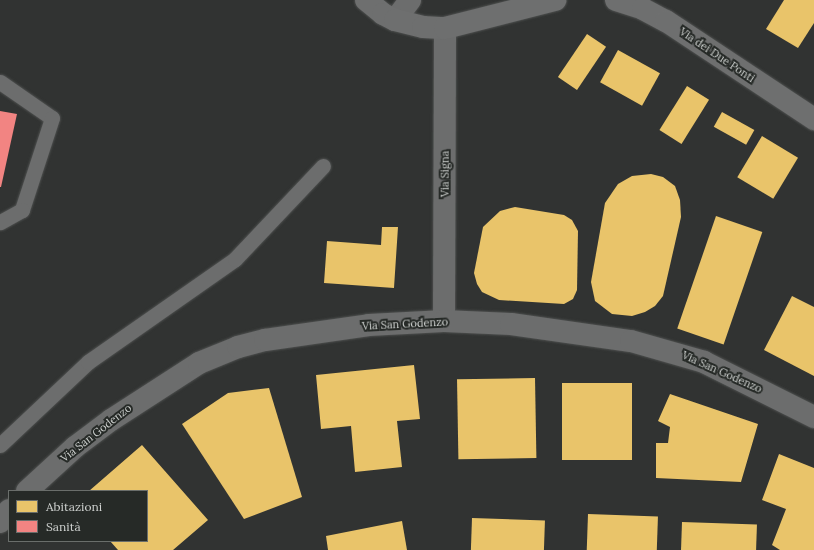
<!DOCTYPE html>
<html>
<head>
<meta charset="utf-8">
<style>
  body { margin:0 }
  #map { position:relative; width:814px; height:550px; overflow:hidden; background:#313332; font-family:Lora,serif }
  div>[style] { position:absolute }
  .homes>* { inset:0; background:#e9c46a; transform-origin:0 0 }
  .health>* { inset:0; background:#f28482 }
  .roads { filter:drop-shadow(0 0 1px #4e504f) drop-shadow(0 0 1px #4e504f) }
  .lane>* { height:15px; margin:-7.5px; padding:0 7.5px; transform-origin:7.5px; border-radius:7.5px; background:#6c6d6d }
  .street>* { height:22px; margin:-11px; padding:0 11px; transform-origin:11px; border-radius:11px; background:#6c6d6d }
  .secondary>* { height:22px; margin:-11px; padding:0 11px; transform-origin:11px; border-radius:11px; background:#6e6f6f }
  span { translate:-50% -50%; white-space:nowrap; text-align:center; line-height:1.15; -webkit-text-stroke:4px #262a27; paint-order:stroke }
  .street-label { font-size:11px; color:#d0d3d1 }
  .legend { position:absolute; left:8px; top:490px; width:140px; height:52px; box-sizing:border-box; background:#262a27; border:1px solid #6a6e6b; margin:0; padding:5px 7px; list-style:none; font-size:12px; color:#d0d3d1 }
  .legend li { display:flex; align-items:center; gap:8px; height:20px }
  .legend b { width:20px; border:1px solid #6a6e6b }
</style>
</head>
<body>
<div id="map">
  <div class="homes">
    <i style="clip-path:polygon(784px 0,814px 0,814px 23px,798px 48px,766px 29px)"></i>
    <i style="left:587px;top:34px;width:23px;height:52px;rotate:34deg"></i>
    <i style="left:618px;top:50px;width:48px;height:37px;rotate:29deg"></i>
    <i style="left:687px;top:86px;width:26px;height:52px;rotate:32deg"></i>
    <i style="left:722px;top:112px;width:37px;height:17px;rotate:29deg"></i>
    <i style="left:762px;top:136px;width:42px;height:48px;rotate:31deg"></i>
    <i style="clip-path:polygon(651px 174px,663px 177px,675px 186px,680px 200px,681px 217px,663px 296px,655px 306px,645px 312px,632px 316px,612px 314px,595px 301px,591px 282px,605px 203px,618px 184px,632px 176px)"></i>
    <i style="clip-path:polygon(515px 207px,564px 215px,572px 220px,578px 231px,577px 290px,573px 299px,564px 304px,499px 300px,482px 292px,477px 284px,474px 273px,483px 227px,500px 211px)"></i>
    <i style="left:716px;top:216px;width:49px;height:119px;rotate:19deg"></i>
    <i style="clip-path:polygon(382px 227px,398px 227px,394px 288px,324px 283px,327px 241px,381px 245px)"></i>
    <i style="clip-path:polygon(792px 296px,814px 307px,814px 376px,764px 350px)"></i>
    <i style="clip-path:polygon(414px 365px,420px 419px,397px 421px,402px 467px,355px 472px,351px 426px,321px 429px,316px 375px)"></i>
    <i style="left:535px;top:378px;width:80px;height:78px;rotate:89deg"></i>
    <i style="left:562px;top:383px;width:70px;height:77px"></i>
    <i style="clip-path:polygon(269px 388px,302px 497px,244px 519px,182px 424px,228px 393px)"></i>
    <i style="clip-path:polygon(670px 394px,758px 424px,741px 482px,656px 478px,656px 443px,668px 443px,670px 427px,658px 421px)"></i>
    <i style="clip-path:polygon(142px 445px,208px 520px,173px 550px,118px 550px,110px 541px,147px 541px,147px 491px,89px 491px)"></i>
    <i style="clip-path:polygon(779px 454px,814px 468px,814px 550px,780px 550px,772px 545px,786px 509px,762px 500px)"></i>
    <i style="left:588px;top:514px;width:70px;height:36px;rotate:2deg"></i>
    <i style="left:472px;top:518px;width:73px;height:32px;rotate:2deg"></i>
    <i style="clip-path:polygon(402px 521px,407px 550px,328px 550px,326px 536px)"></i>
    <i style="left:682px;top:522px;width:75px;height:28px;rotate:2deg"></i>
  </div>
  <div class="health">
    <i style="clip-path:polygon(0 111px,17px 114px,1px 187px,0 187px)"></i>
  </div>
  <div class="roads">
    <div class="lane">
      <i style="left:0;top:82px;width:63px;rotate:34.7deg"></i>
      <i style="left:52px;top:118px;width:97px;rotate:108.1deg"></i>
      <i style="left:22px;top:210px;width:25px;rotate:151deg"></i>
      <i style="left:0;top:445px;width:121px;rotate:-43.3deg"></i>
      <i style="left:88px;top:362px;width:179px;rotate:-35deg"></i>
      <i style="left:235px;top:259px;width:128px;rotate:-46.6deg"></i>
    </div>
    <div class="street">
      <i style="left:395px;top:20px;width:25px;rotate:-53deg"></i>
      <i style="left:444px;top:321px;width:293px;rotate:-89.8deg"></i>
      <i style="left:27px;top:491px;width:65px;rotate:-42.5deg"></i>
      <i style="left:75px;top:447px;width:45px;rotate:-36.9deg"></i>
      <i style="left:111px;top:420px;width:105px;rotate:-32.9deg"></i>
      <i style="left:199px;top:363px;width:42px;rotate:-22.3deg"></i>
      <i style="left:238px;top:347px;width:28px;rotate:-15deg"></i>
      <i style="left:265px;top:340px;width:105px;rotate:-8.2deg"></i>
      <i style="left:369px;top:325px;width:75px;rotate:-3.1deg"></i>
      <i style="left:444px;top:321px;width:67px;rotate:2.6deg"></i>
      <i style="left:511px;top:324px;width:121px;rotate:8.1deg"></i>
      <i style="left:631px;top:341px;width:76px;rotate:16deg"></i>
      <i style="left:704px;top:362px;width:123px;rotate:26.6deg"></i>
      <i style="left:0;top:522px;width:15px;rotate:-53deg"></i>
    </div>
    <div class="secondary">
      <i style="left:366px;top:0;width:22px;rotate:39deg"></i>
      <i style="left:383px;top:14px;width:13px;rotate:27deg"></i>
      <i style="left:395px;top:20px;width:29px;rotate:14deg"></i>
      <i style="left:423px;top:27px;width:22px;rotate:3deg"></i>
      <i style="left:445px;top:28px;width:114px;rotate:-14.3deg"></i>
      <i style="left:616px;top:0;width:28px;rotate:18deg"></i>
      <i style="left:643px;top:9px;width:26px;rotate:28deg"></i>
      <i style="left:666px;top:21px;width:178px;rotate:33.5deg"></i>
    </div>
  </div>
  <div class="street-label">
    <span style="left:717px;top:55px;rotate:34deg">Via dei Due Ponti</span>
    <span style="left:445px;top:174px;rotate:-90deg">Via Signa</span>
    <span style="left:405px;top:324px;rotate:-3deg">Via San Godenzo</span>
    <span style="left:722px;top:372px;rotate:24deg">Via San Godenzo</span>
    <span style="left:96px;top:433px;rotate:-38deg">Via San Godenzo</span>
  </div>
  <ul class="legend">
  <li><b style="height:11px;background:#e9c46a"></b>Abitazioni</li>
  <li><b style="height:11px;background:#f28482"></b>Sanità</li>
  </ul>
</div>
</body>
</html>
